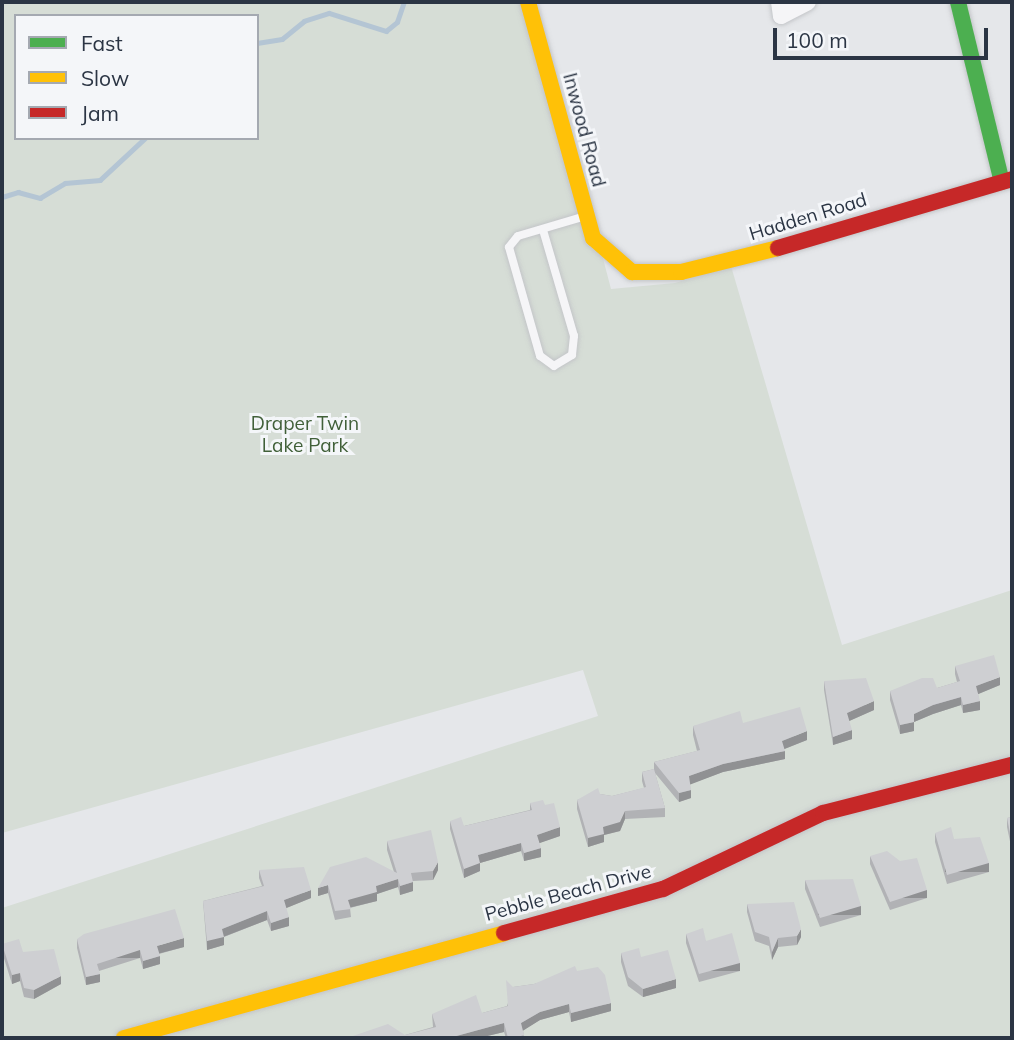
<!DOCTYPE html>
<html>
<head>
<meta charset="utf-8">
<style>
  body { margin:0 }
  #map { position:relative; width:1014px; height:1040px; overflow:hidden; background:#e5e7ea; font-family:Mulish,sans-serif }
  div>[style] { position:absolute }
  .green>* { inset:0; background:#d6ddd6 }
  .stream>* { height:4.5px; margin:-2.25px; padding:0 2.25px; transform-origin:2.25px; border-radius:2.25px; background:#b4c5d4 }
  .roads { filter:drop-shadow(0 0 2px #c3c5c8) drop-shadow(0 0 2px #c3c5c8) }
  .lane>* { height:8px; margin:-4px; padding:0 4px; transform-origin:4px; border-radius:4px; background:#f5f5f7 }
  .street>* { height:16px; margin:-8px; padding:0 8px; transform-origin:8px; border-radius:8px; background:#f5f5f7 }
  .fast>* { height:16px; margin:-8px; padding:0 8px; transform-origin:8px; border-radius:8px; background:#4caf50 }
  .slow>* { height:16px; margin:-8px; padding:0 8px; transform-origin:8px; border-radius:8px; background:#ffc107 }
  .jam>* { height:16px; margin:-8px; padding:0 8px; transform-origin:8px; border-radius:8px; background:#c62828 }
  .wall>* { inset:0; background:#b1b2b5 }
  .shaded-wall>* { inset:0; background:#909193; transform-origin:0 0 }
  .building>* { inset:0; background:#cecfd2 }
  span { translate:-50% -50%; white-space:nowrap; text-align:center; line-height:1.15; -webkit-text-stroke:6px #f4f6f9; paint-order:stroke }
  .street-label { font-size:19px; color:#2b3544 }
  .park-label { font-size:19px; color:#416039 }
  .frame { position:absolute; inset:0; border:4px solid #2b3544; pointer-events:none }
  .legend { position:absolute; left:14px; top:14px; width:245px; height:126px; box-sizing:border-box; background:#f4f6f9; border:2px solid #a4a9b1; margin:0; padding:9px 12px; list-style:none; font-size:21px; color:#2b3544 }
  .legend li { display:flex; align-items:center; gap:14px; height:35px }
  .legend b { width:35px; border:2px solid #a4a9b1 }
  .scale { position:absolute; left:773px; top:28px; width:215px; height:32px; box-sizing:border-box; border:4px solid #2b3544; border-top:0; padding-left:9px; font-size:21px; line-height:24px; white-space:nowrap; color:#2b3544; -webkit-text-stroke:5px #f4f6f9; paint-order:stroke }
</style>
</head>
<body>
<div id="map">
  <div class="green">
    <i style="clip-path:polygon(evenodd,2px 2px,536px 2px,611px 289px,675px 283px,731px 266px,842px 645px,1012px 590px,1012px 1038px,2px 1038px,2px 908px,598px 716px,583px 670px,2px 833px,2px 2px,16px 16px,257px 16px,257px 138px,16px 138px,16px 16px)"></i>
  </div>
  <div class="stream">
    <i style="left:257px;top:43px;width:25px;rotate:-9deg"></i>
    <i style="left:282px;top:39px;width:28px;rotate:-39deg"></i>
    <i style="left:304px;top:21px;width:26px;rotate:-18deg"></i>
    <i style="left:329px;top:13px;width:60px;rotate:17.5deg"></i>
    <i style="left:386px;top:31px;width:14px;rotate:-39deg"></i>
    <i style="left:397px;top:22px;width:21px;rotate:-71deg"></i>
    <i style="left:2px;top:197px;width:17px;rotate:-17deg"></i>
    <i style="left:18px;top:192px;width:23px;rotate:15deg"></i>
    <i style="left:40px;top:198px;width:29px;rotate:-31deg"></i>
    <i style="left:65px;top:183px;width:35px;rotate:-5deg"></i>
    <i style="left:100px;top:180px;width:62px;rotate:-43deg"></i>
  </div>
  <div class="roads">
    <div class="lane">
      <i style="left:543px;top:230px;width:110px;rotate:73.7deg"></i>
      <i style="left:574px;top:336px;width:19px;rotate:96deg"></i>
      <i style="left:572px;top:355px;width:21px;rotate:149deg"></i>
      <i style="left:554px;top:366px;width:17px;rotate:-144deg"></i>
      <i style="left:540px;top:356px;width:113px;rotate:-105.9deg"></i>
      <i style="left:509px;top:247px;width:14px;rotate:-51deg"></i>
      <i style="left:518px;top:236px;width:71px;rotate:-16.4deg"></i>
    </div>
    <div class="street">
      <i style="left:779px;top:2px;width:14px;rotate:82deg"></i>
      <i style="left:781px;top:16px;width:30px;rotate:-27deg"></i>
    </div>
    <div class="fast">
      <i style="left:958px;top:2px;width:185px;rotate:76.3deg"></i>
    </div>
    <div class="slow">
      <i style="left:528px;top:2px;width:245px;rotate:74.6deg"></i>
      <i style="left:593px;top:238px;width:52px;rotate:41.1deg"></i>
      <i style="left:632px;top:272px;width:49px"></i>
      <i style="left:681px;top:272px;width:100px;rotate:-13.9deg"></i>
      <i style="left:124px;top:1038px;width:394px;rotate:-15.4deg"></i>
    </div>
    <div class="jam">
      <i style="left:778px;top:248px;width:244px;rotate:-16.4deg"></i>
      <i style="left:504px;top:933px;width:165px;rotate:-15.5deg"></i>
      <i style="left:663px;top:889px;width:177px;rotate:-25.4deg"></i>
      <i style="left:823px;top:813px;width:195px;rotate:-14.3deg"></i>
    </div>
  </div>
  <div class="wall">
    <i style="clip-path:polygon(955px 666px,1000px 685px,978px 694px,980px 710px,963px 713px,961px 705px,933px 714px,914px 722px,914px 731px,900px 734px,890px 700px,890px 691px,937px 688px,957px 682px,955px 674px)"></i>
    <i style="clip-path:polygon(824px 681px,874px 710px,849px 721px,852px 739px,833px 745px,824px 690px)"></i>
    <i style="clip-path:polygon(743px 723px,807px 740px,784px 749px,785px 759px,723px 772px,690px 784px,691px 798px,679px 802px,655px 773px,665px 808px,665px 817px,625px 819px,620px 831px,604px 835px,604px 842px,588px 847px,577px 809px,577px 800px,600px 794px,612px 796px,644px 788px,642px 781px,642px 772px,654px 769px,654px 762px,697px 751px,693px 735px,693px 726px)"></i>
    <i style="clip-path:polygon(530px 803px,545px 805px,560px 836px,539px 843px,541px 857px,524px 861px,521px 851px,480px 863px,480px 871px,464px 878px,450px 829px,450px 821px,464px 826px,530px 810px)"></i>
    <i style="clip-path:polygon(1012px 817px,1012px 851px,1007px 827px,1007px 818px)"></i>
    <i style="clip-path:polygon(935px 833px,954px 839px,989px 872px,947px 884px,935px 842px)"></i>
    <i style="clip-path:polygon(387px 841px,438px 870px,433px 880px,413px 881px,413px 891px,400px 895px,398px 887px,377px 894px,377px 901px,350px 908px,351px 917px,335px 920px,328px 893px,318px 896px,318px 888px,394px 872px,387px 850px)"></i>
    <i style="clip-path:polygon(870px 856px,927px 898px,890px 910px,870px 864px)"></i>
    <i style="clip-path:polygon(259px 870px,311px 898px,286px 908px,289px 926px,271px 931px,267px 920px,224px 937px,224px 945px,207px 950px,203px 901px,262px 886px,259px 878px)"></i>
    <i style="clip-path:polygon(805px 880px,861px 915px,820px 927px,805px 889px)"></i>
    <i style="clip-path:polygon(747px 904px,801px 937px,797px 945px,778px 947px,772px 960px,769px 946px,755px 941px,747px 912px)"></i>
    <i style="clip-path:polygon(686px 934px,706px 941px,740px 971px,699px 982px,686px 943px)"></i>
    <i style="clip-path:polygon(77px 939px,184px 947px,159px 954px,160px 964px,143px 969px,140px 958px,99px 971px,100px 982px,86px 985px,77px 948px)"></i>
    <i style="clip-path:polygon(2px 944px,23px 952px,61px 984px,34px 999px,24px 997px,20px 981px,12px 984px,2px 952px)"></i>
    <i style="clip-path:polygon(621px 953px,641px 957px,676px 988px,643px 997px,628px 986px,621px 962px)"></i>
    <i style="clip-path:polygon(577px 971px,611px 1011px,571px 1022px,569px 1012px,540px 1020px,523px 1030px,524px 1038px,506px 1038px,504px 1032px,479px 1038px,347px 1038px,405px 1035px,433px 1027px,432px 1014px,482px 1013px,507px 1006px,513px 987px,534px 984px)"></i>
  </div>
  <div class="shaded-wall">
    <i style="clip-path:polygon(1000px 677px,1000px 685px,976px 695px,976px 686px)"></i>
    <i style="clip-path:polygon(961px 697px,961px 705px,933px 714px,914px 722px,914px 714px,933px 705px)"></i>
    <i style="clip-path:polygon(874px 701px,874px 710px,847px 722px,847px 713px)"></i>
    <i style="clip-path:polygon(980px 701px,980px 710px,963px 713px,963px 705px)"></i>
    <i style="clip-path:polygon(914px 722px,914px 731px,900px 734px,900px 725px)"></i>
    <i style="clip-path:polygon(852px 730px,852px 739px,833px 745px,833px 737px)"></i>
    <i style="clip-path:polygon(807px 731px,807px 740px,782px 750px,782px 741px)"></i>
    <i style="clip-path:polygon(785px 751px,785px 759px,723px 772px,689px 785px,689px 776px,723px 764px)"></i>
    <i style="clip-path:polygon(691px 790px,691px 798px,679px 802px,679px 793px)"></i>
    <i style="clip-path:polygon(625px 811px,625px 819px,620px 831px,604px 835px,604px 842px,588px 847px,588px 838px)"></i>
    <i style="clip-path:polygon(560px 827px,560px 836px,537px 844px,537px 835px)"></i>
    <i style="clip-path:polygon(521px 843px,521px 851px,480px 863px,480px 871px,464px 878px,464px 869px,478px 855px)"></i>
    <i style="clip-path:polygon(541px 848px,541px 857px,524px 861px,524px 853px)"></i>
    <i style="clip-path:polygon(438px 862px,438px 870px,433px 880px,433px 871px)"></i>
    <i style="left:989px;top:863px;width:9px;height:44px;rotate:90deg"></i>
    <i style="clip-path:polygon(398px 879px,398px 887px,377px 894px,377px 901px,348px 908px,348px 900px,376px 886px)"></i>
    <i style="clip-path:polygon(413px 882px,413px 891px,400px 895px,400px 886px)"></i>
    <i style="clip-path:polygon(328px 885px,328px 893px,318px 896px,318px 888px)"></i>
    <i style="clip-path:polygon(311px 890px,311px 898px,284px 909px,284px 900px)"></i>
    <i style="left:927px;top:890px;width:8px;height:39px;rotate:90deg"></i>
    <i style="left:861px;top:906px;width:9px;height:43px;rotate:90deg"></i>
    <i style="clip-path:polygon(267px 911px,267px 920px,223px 937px,224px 937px,224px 945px,207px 950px,207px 941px,222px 929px)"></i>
    <i style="clip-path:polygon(289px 917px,289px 926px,271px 931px,271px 923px)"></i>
    <i style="clip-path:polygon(801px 929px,801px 937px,797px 945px,797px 936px)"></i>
    <i style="clip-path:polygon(184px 938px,184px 947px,157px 954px,157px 946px)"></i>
    <i style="clip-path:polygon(778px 938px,778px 947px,772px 960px,772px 952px)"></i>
    <i style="left:140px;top:950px;width:8px;height:45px;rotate:90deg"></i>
    <i style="clip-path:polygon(160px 956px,160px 964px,143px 969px,143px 961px)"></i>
    <i style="left:740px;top:963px;width:8px;height:42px;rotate:90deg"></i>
    <i style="clip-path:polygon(20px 973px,20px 981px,12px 984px,12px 975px)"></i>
    <i style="clip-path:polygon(100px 974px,100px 982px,86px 985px,86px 977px)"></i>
    <i style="clip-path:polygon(61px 976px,61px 984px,34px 999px,34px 990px)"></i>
    <i style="clip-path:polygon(676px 979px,676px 988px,643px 997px,643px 989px)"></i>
    <i style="clip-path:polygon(611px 1003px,611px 1011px,571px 1022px,571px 1013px)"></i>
    <i style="clip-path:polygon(569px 1004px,569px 1012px,540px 1020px,521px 1032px,521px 1023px,540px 1012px)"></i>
    <i style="clip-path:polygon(504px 1023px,504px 1032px,479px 1038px,449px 1038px)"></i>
  </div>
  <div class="building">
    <i style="clip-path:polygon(994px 655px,1000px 677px,976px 686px,980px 701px,963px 705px,961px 697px,933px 705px,914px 714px,914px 722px,900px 725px,890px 691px,922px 678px,933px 678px,937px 688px,960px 681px,955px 666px)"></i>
    <i style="clip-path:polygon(866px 678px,874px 701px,847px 713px,852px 730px,833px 737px,824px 681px)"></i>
    <i style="clip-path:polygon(800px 707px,807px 731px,782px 741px,785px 751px,723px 764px,689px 776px,691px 790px,679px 793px,654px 762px,700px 750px,693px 726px,740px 711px,743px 723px)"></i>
    <i style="clip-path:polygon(654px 769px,665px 808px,625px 811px,620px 822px,603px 827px,604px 834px,588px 838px,577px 800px,598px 788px,600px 794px,612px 796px,646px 787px,642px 772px)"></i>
    <i style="clip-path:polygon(543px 800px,545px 805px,554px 803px,560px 827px,537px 835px,541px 848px,524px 853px,521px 843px,478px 855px,480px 863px,464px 869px,450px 821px,461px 817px,464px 826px,532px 810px,530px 803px)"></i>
    <i style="clip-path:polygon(1012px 817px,1012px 843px,1007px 818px)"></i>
    <i style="clip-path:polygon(951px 827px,954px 839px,980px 837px,989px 863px,947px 875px,935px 833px)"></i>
    <i style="clip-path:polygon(431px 830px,438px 862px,433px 871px,411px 873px,413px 882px,400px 886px,398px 879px,376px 886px,377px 892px,348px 900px,351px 909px,335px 911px,328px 885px,318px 888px,330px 867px,366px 857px,397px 873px,387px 841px)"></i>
    <i style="clip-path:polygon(887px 851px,900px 861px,917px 858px,927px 890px,890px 902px,870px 856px)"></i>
    <i style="clip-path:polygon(304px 867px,311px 890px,284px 900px,289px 917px,271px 923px,267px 911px,222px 929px,224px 937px,207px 941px,203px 901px,264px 886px,259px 870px)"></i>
    <i style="clip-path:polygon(853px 879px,861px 906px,820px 918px,805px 880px)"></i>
    <i style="clip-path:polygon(794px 902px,801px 929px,797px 936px,778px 938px,772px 952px,769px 937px,755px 932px,747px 904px)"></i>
    <i style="clip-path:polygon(175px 909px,184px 938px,157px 946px,160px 956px,143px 961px,140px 950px,97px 964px,100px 974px,86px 977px,77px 939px,84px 934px)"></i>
    <i style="clip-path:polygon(703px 928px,706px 941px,732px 933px,740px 963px,699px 974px,686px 934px)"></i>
    <i style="clip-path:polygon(19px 939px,23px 952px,54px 949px,61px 976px,34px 990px,24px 988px,20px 973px,12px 975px,2px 944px)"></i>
    <i style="clip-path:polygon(639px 948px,641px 957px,668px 950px,676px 979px,643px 989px,628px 977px,621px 953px)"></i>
    <i style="clip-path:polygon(575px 966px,577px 971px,598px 967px,605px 975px,611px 1003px,571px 1013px,569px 1004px,540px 1012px,521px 1023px,524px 1035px,514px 1038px,508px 1038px,504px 1023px,449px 1038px,347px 1038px,388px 1024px,405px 1035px,436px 1027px,432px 1014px,476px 995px,482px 1013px,508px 1006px,506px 980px,513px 987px,534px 984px)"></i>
  </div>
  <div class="street-label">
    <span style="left:584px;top:130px;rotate:75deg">Inwood Road</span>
    <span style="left:808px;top:217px;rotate:-17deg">Hadden Road</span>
    <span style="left:568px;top:893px;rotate:-15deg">Pebble Beach Drive</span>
  </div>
  <div class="park-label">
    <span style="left:305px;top:435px">Draper Twin<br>Lake Park</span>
  </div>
  <div class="frame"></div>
  <ul class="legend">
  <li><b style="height:9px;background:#4caf50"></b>Fast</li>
  <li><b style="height:9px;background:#ffc107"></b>Slow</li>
  <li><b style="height:9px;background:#c62828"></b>Jam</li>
  </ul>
  <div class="scale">100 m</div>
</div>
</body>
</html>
